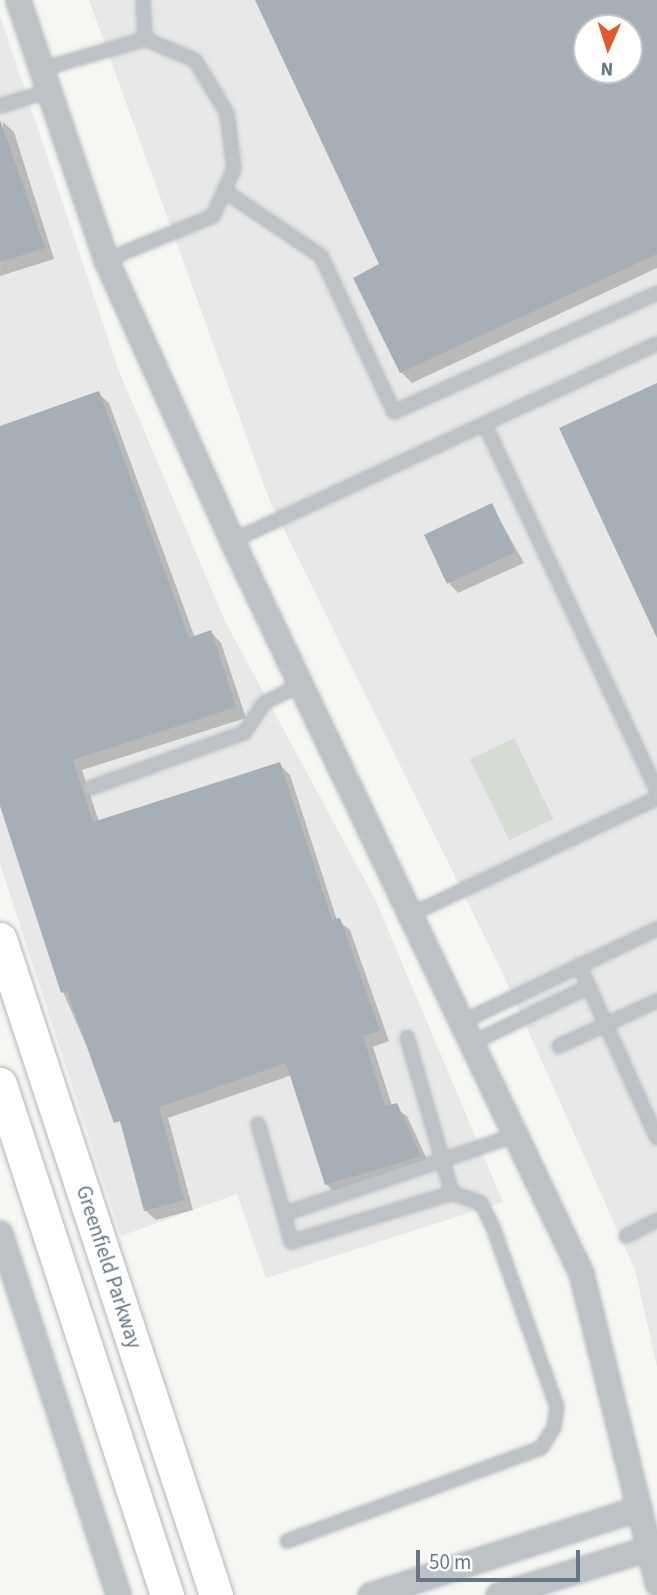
<!DOCTYPE html>
<html>
<head>
<meta charset="utf-8">
<style>
  body { margin:0 }
  #map { position:relative; width:657px; height:1595px; overflow:hidden; background:#f6f7f3; font-family:"Source Sans 3",sans-serif }
  div>[style] { position:absolute }
  .built>* { inset:0; background:#e7e8e7 }
  .green>* { inset:0; background:#d6dbd3; transform-origin:0 0 }
  .shadow>* { inset:0; background:#0003 }
  .building>* { inset:0; background:#a6afb5; transform-origin:0 0 }
  .roads { filter:drop-shadow(0 0 2px #b2b7bc) drop-shadow(0 0 2px #b2b7bc) }
  .lane>* { height:12px; margin:-6px; padding:0 6px; transform-origin:6px; border-radius:6px; background:#bdc2c6 }
  .street>* { height:23px; margin:-11.5px; padding:0 11.5px; transform-origin:11.5px; border-radius:11.5px; background:#bdc2c6 }
  .secondary>* { height:33px; margin:-16.5px; padding:0 16.5px; transform-origin:16.5px; border-radius:16.5px; background:#fff }
  span { translate:-50% -50%; white-space:nowrap; text-align:center; line-height:1.15; -webkit-text-stroke:7px #fff; paint-order:stroke }
  .street-label { font-size:21px; color:#667684 }
  .north { position:absolute; left:573px; top:14px; width:70px; height:70px; box-sizing:border-box; background:#fff; border:2px solid #c2c8ce; border-radius:50%; rotate:183deg; font-size:19px; font-weight:700; line-height:28px; text-align:center; color:#667684 }
  .north::after { content:''; display:block; margin:auto; width:24px; height:32px; background:#df5a2b; clip-path:polygon(50% 0,100% 100%,50% 72%,0 100%) }
  .scale { position:absolute; left:416px; top:1550px; width:164px; height:32px; box-sizing:border-box; border:4px solid #667684; border-top:0; padding-left:9px; font-size:21px; line-height:24px; white-space:nowrap; color:#667684; -webkit-text-stroke:5px #fff; paint-order:stroke }
</style>
</head>
<body>
<div id="map">
  <div class="built">
    <i style="clip-path:polygon(evenodd,89px 0,657px 0,657px 1367px,635px 1270px,502px 972px,269px 499px,89px 0,587px 28px,629px 28px,629px 70px,587px 70px,587px 28px)"></i>
    <i style="clip-path:polygon(0 15px,118px 369px,225px 621px,375px 899px,503px 1202px,266px 1278px,237px 1194px,121px 1236px,0 864px)"></i>
  </div>
  <div class="green">
    <i style="left:514px;top:738px;width:90px;height:49px;rotate:64deg"></i>
  </div>
  <div class="shadow">
    <i style="clip-path:polygon(evenodd,256px 0,657px 0,657px 268px,412px 383px,401px 372px,381px 265px,256px 0,587px 28px,629px 28px,629px 70px,587px 70px,587px 28px)"></i>
    <i style="clip-path:polygon(3px 122px,14px 132px,54px 259px,0 276px)"></i>
    <i style="clip-path:polygon(98px 393px,109px 403px,195px 638px,211px 632px,221px 643px,246px 718px,82px 770px,99px 822px,279px 764px,290px 775px,337px 920px,350px 930px,389px 1041px,373px 1047px,392px 1106px,407px 1116px,430px 1166px,337px 1195px,326px 1184px,292px 1075px,168px 1118px,193px 1210px,156px 1220px,145px 1210px,124px 1131px,63px 992px,0 800px,0 428px)"></i>
    <i style="clip-path:polygon(492px 506px,524px 563px,458px 593px,448px 582px)"></i>
  </div>
  <div class="building">
    <i style="clip-path:polygon(evenodd,255px 0,657px 0,657px 254px,400px 373px,353px 278px,379px 264px,255px 0,587px 28px,629px 28px,629px 70px,587px 70px,587px 28px)"></i>
    <i style="clip-path:polygon(0 120px,45px 248px,0 262px)"></i>
    <i style="clip-path:polygon(657px 383px,657px 638px,559px 428px)"></i>
    <i style="clip-path:polygon(99px 391px,189px 638px,211px 630px,236px 707px,73px 760px,93px 822px,280px 762px,332px 920px,340px 918px,380px 1031px,363px 1036px,385px 1106px,397px 1103px,421px 1156px,325px 1185px,286px 1063px,159px 1107px,184px 1200px,144px 1211px,120px 1121px,114px 1123px,67px 991px,61px 993px,0 806px,0 426px)"></i>
    <i style="left:492px;top:503px;width:54px;height:75px;rotate:65deg"></i>
  </div>
  <div class="roads">
    <div class="lane">
      <i style="left:143px;top:0;width:39px;rotate:87deg"></i>
      <i style="left:42px;top:69px;width:107px;rotate:-16.2deg"></i>
      <i style="left:145px;top:39px;width:54px;rotate:22.8deg"></i>
      <i style="left:195px;top:60px;width:62px;rotate:58.9deg"></i>
      <i style="left:227px;top:113px;width:56px;rotate:82.9deg"></i>
      <i style="left:234px;top:169px;width:51px;rotate:114.1deg"></i>
      <i style="left:213px;top:216px;width:116px;rotate:157.6deg"></i>
      <i style="left:0;top:106px;width:51px;rotate:-17deg"></i>
      <i style="left:226px;top:192px;width:115px;rotate:34deg"></i>
      <i style="left:321px;top:256px;width:172px;rotate:64.9deg"></i>
      <i style="left:394px;top:412px;width:289px;rotate:-24.3deg"></i>
      <i style="left:485px;top:425px;width:403px;rotate:64.8deg"></i>
      <i style="left:232px;top:541px;width:468px;rotate:-24.9deg"></i>
      <i style="left:90px;top:788px;width:164px;rotate:-19.7deg"></i>
      <i style="left:244px;top:733px;width:36px;rotate:-56deg"></i>
      <i style="left:264px;top:703px;width:42px;rotate:-26.6deg"></i>
      <i style="left:412px;top:914px;width:271px;rotate:-25.3deg"></i>
      <i style="left:579px;top:965px;width:190px;rotate:65.7deg"></i>
      <i style="left:464px;top:1021px;width:214px;rotate:-25.5deg"></i>
      <i style="left:474px;top:1042px;width:127px;rotate:-25.8deg"></i>
      <i style="left:559px;top:1046px;width:108px;rotate:-24.7deg"></i>
      <i style="left:258px;top:1124px;width:94px;rotate:73.9deg"></i>
      <i style="left:284px;top:1214px;width:245px;rotate:-18.8deg"></i>
      <i style="left:284px;top:1214px;width:29px;rotate:76deg"></i>
      <i style="left:291px;top:1242px;width:168px;rotate:-16.9deg"></i>
      <i style="left:452px;top:1193px;width:162px;rotate:-106.1deg"></i>
      <i style="left:626px;top:1236px;width:35px;rotate:-27deg"></i>
      <i style="left:287px;top:1541px;width:270px;rotate:-20.1deg"></i>
      <i style="left:541px;top:1448px;width:25px;rotate:-58deg"></i>
      <i style="left:554px;top:1427px;width:20px;rotate:-81deg"></i>
      <i style="left:557px;top:1407px;width:191px;rotate:-109.6deg"></i>
      <i style="left:493px;top:1227px;width:27px;rotate:-117deg"></i>
      <i style="left:481px;top:1203px;width:31px;rotate:-161deg"></i>
    </div>
    <div class="street">
      <i style="left:18px;top:0;width:274px;rotate:71.3deg"></i>
      <i style="left:106px;top:260px;width:308px;rotate:65.8deg"></i>
      <i style="left:232px;top:541px;width:811px;rotate:64.51deg"></i>
      <i style="left:581px;top:1273px;width:319px;rotate:76.2deg"></i>
      <i style="left:0;top:1233px;width:381px;rotate:71.9deg"></i>
      <i style="left:370px;top:1595px;width:283px;rotate:-17.9deg"></i>
      <i style="left:498px;top:1595px;width:158px;rotate:-17.3deg"></i>
    </div>
    <div class="secondary">
      <i style="left:0;top:939px;width:691px;rotate:71.77deg"></i>
      <i style="left:0;top:1084px;width:538px;rotate:71.9deg"></i>
    </div>
  </div>
  <div class="street-label">
    <span style="left:109px;top:1267px;rotate:72deg">Greenfield Parkway</span>
  </div>
  <div class="north">N</div>
  <div class="scale">50 m</div>
</div>
</body>
</html>
